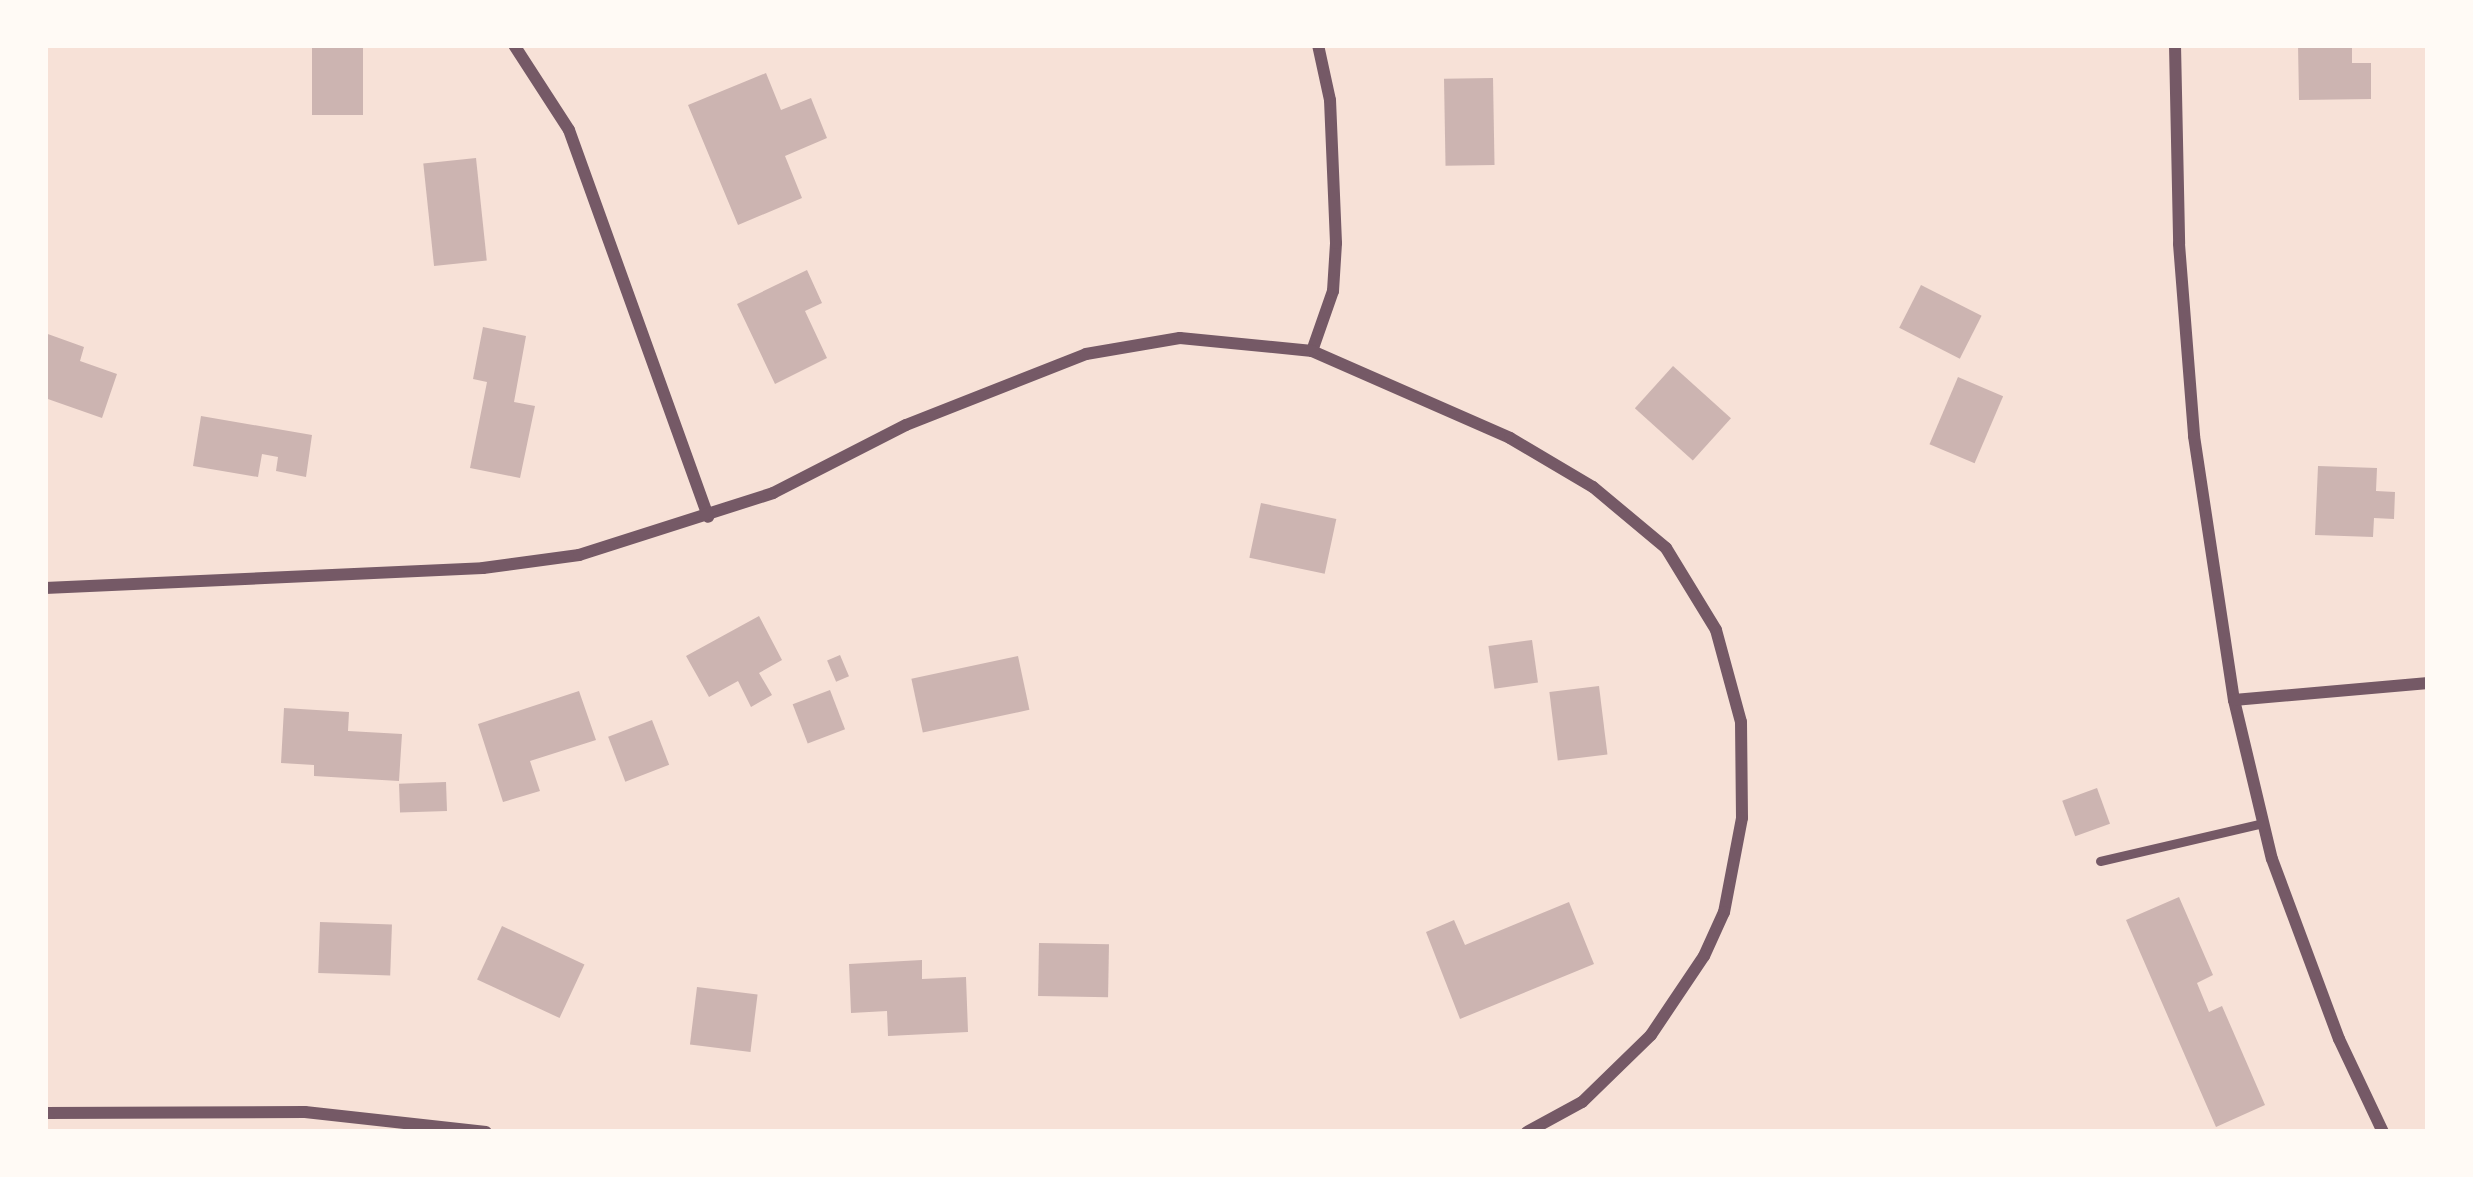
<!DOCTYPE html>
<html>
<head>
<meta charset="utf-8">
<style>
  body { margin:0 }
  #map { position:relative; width:2473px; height:1177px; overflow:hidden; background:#f7e1d7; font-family:"Work Sans",sans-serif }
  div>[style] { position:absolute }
  .building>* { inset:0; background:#ccb4b1; transform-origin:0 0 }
  .service>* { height:9px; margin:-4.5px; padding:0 4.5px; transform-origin:4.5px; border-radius:4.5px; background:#755966 }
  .minor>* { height:12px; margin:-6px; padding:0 6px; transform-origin:6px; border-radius:6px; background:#755966 }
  span { translate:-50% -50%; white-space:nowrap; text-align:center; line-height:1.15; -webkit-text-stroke:12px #fffaf5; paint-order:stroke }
  .frame { position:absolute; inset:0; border:48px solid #fffaf5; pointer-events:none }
</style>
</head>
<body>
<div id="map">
  <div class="building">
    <i style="left:312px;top:45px;width:51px;height:70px"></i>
    <i style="clip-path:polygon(2298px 45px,2352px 45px,2352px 63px,2371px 63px,2371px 99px,2299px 100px)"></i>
    <i style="clip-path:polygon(766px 73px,781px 110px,811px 98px,827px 138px,785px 156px,802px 198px,738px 225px,688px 105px)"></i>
    <i style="left:1493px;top:78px;width:87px;height:49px;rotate:89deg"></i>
    <i style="left:476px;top:158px;width:103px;height:53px;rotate:84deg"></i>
    <i style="clip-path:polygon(807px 270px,822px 303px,805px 311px,827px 358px,775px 384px,737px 304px)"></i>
    <i style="left:1921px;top:285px;width:68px;height:48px;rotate:27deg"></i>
    <i style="clip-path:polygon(483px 327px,526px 336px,514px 402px,535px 406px,520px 478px,470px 468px,487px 382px,473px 379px)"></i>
    <i style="clip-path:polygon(45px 333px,84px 347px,80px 361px,117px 374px,102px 418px,45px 398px)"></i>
    <i style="left:1673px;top:366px;width:78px;height:57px;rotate:42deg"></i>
    <i style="left:1958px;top:377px;width:49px;height:73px;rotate:23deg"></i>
    <i style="clip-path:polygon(201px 416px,312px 435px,306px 477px,276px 471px,278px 457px,262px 454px,258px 477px,193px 466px)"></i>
    <i style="clip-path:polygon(2318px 466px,2377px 468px,2376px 491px,2395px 492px,2394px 519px,2374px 518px,2373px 537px,2315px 535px)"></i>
    <i style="left:1261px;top:503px;width:77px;height:56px;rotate:12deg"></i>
    <i style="clip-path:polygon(759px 616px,782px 660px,759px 673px,772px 695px,751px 707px,738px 681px,709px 697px,686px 656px)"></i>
    <i style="left:1532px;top:640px;width:43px;height:44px;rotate:82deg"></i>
    <i style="left:840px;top:655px;width:23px;height:14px;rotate:67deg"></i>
    <i style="left:1018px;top:656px;width:55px;height:109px;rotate:78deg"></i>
    <i style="left:1599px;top:686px;width:69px;height:50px;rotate:83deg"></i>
    <i style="left:830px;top:690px;width:42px;height:40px;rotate:69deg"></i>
    <i style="clip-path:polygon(579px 691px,596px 740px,530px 761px,540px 791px,503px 802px,478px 724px)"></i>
    <i style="clip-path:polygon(284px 708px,349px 712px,348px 731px,402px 734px,399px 781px,314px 776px,314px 765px,281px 763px)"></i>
    <i style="left:652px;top:720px;width:48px;height:47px;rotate:69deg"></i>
    <i style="left:446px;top:782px;width:29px;height:47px;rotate:88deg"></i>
    <i style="left:2097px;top:788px;width:38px;height:37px;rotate:70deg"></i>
    <i style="clip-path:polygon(2179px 897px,2213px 975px,2197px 983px,2209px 1012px,2222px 1006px,2265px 1105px,2216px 1127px,2126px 920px)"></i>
    <i style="clip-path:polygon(1569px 902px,1594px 964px,1460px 1019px,1426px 932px,1454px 920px,1465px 945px)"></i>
    <i style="left:320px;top:922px;width:72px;height:51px;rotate:2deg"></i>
    <i style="left:502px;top:926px;width:91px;height:59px;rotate:25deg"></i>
    <i style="left:1039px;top:943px;width:70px;height:53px;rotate:1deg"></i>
    <i style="clip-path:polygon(922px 960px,922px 979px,966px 977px,968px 1032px,888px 1036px,887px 1011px,851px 1013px,849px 964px)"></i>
    <i style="left:697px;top:987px;width:61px;height:58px;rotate:7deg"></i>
  </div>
  <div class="service">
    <i style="left:2100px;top:861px;width:167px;rotate:-13.1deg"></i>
  </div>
  <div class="minor">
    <i style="left:514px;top:45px;width:101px;rotate:57.1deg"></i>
    <i style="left:569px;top:130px;width:411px;rotate:70.2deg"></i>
    <i style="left:2175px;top:45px;width:199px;rotate:88.8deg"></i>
    <i style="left:2179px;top:244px;width:193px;rotate:85.5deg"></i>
    <i style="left:2194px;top:436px;width:267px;rotate:81.4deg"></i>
    <i style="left:2234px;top:700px;width:163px;rotate:76.6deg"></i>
    <i style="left:2272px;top:859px;width:192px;rotate:69.6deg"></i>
    <i style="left:2339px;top:1039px;width:103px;rotate:64.7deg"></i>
    <i style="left:1312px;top:351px;width:64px;rotate:-70.7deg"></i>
    <i style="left:1333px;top:291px;width:48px;rotate:-86.4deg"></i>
    <i style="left:1336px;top:243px;width:143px;rotate:-92.4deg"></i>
    <i style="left:1330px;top:100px;width:56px;rotate:-102.3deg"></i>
    <i style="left:45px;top:588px;width:438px;rotate:-2.6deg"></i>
    <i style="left:483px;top:568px;width:97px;rotate:-7.7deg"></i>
    <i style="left:579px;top:555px;width:204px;rotate:-17.7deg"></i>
    <i style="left:773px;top:493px;width:149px;rotate:-27.1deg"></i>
    <i style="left:906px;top:425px;width:193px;rotate:-21.5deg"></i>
    <i style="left:1086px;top:354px;width:95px;rotate:-9.7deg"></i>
    <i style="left:1180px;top:338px;width:133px;rotate:5.6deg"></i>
    <i style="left:1312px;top:351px;width:216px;rotate:23.7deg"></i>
    <i style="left:1510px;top:438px;width:96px;rotate:30.6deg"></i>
    <i style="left:1593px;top:487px;width:95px;rotate:39.9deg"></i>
    <i style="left:1666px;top:548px;width:96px;rotate:58.6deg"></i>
    <i style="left:1716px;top:630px;width:95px;rotate:74.8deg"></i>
    <i style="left:1741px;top:722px;width:96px;rotate:89.4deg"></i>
    <i style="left:1742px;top:818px;width:96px;rotate:100.8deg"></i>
    <i style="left:1724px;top:912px;width:48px;rotate:114.4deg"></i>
    <i style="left:1704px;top:956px;width:95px;rotate:123.9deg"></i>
    <i style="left:1651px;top:1035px;width:96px;rotate:135.8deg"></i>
    <i style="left:1582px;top:1102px;width:63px;rotate:151.4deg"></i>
    <i style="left:2234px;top:700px;width:195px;rotate:-5deg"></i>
    <i style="left:45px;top:1113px;width:260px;rotate:-0.2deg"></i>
    <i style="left:305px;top:1112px;width:182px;rotate:6.3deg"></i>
  </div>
  <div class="frame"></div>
</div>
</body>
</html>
